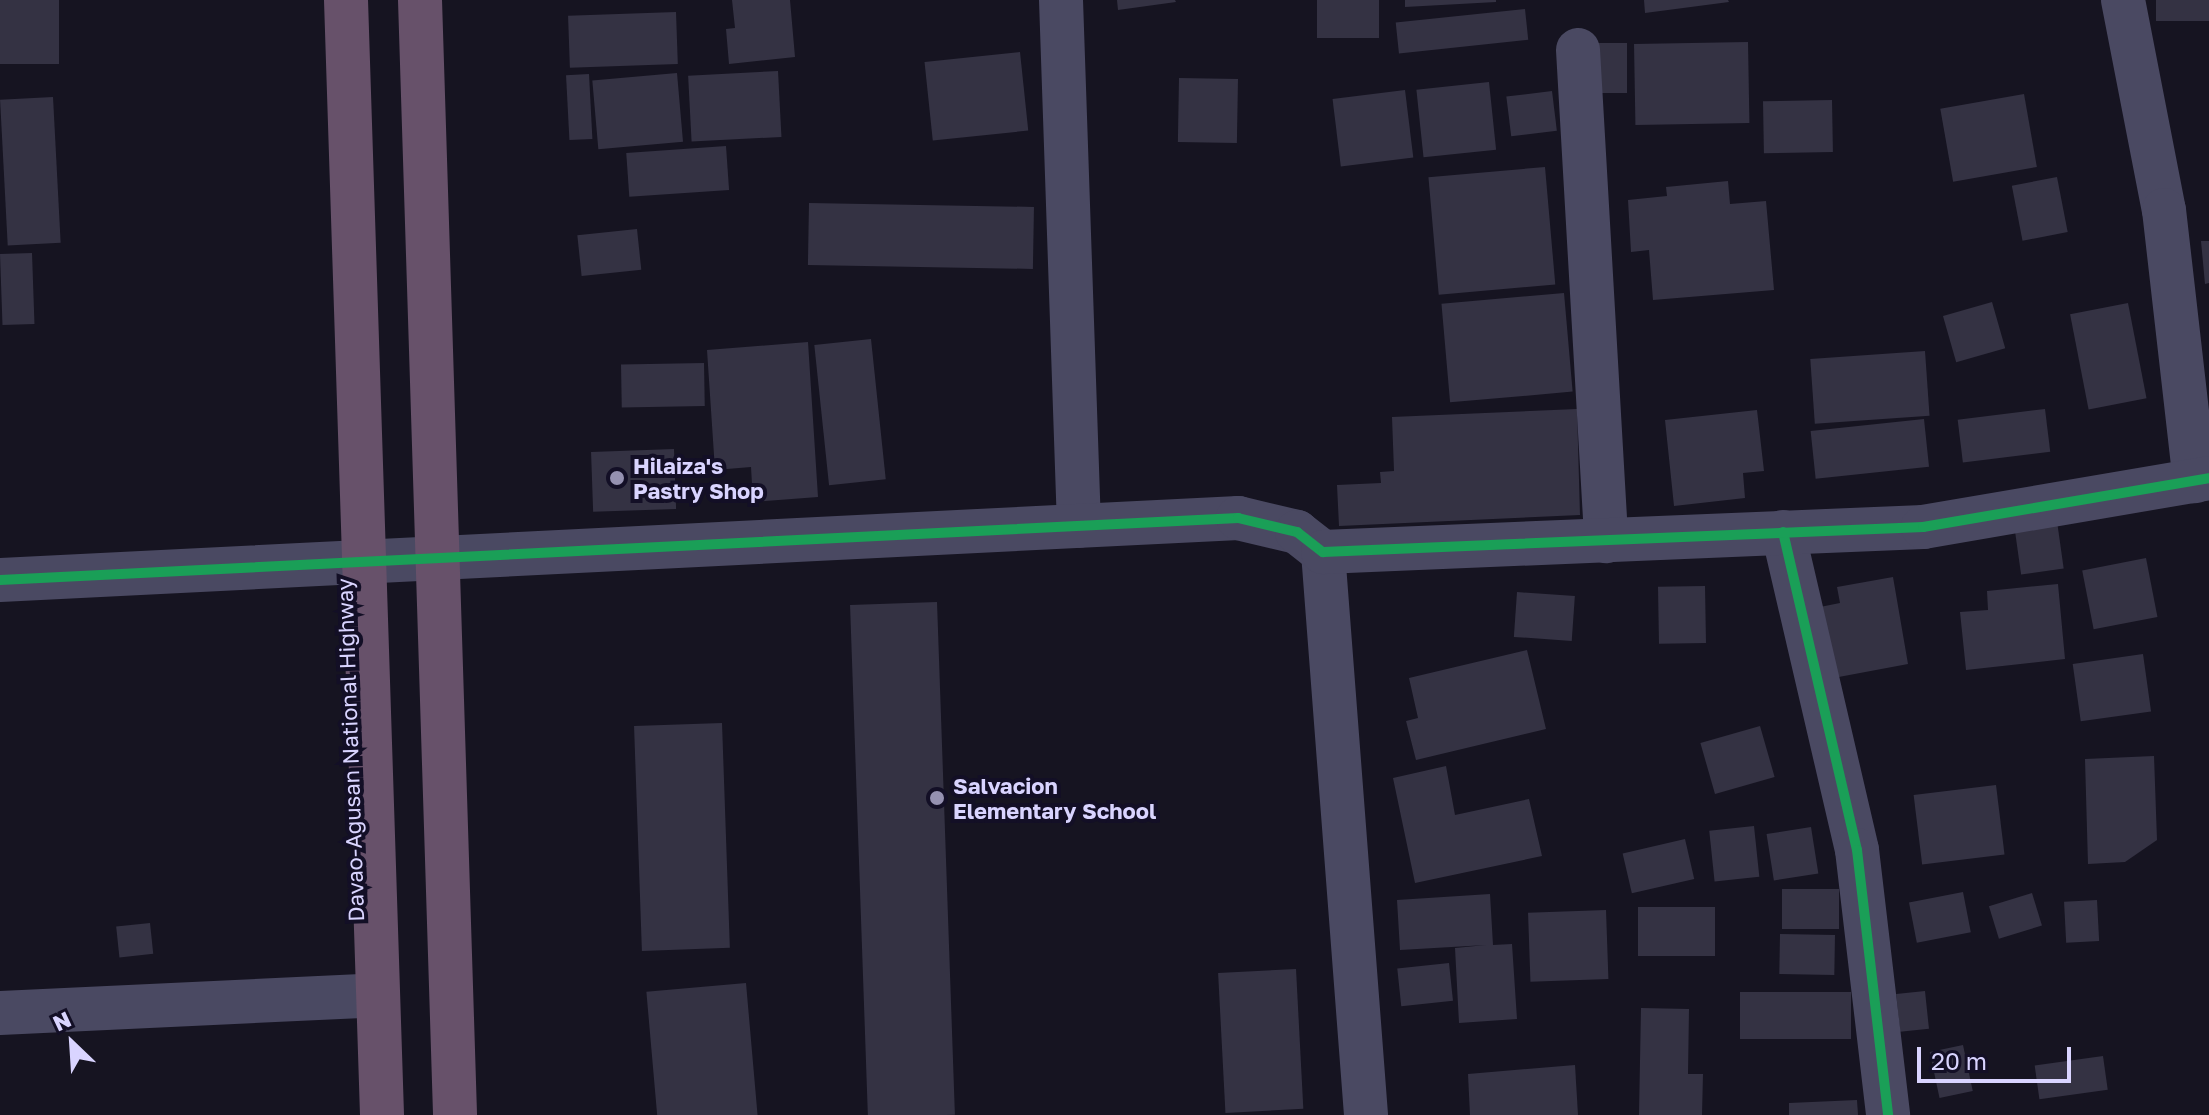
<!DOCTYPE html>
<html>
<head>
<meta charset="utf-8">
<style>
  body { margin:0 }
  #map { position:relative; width:2209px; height:1115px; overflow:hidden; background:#161421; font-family:"Golos Text",sans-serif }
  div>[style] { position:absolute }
  .building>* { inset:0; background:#343243; transform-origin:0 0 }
  .street>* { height:44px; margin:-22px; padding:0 22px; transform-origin:22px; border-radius:22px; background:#4a4962 }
  .highway>* { height:44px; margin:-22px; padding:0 22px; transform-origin:22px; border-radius:22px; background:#67516a }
  .cycleway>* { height:10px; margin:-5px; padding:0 5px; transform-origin:5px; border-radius:5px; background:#1a9f57 }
  .dots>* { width:22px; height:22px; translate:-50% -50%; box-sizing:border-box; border:4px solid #130f26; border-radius:50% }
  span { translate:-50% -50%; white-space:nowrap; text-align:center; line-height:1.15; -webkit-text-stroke:8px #130f26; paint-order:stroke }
  .poi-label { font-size:22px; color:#d9d4ff; font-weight:700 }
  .left { translate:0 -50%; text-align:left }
  .street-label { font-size:22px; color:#d9d4ff }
  .north { position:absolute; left:32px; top:1003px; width:80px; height:80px; -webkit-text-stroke:6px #130f26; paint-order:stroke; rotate:335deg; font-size:22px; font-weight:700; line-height:32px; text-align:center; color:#d9d4ff }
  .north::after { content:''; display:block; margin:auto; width:28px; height:36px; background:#d9d4ff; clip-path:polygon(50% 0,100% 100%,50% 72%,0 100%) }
  .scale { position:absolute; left:1917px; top:1047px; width:154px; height:36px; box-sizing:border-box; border:4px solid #d9d4ff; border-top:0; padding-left:10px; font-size:24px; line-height:28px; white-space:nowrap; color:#d9d4ff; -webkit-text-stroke:6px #130f26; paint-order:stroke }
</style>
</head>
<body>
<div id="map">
  <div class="building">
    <i style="left:0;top:0;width:59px;height:64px"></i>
    <i style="clip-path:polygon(732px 0,790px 0,795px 57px,729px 64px,726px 29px,735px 28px)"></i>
    <i style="clip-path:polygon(1117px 0,1175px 0,1176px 2px,1118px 10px)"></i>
    <i style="left:1317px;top:0;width:62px;height:38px"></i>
    <i style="clip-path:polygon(1405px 0,1496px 0,1496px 2px,1405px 7px)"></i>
    <i style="clip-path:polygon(1644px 0,1728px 0,1729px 2px,1645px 13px)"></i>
    <i style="left:2156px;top:0;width:53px;height:21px"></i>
    <i style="left:1525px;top:9px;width:31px;height:130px;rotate:84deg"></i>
    <i style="left:676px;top:12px;width:52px;height:108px;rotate:88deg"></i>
    <i style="left:1748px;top:42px;width:81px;height:114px;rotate:89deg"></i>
    <i style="left:1627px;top:43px;width:50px;height:38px;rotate:90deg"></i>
    <i style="left:1020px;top:52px;width:79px;height:96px;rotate:84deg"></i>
    <i style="left:778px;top:71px;width:66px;height:90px;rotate:87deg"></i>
    <i style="left:677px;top:73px;width:69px;height:85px;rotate:85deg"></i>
    <i style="left:589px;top:74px;width:65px;height:23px;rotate:87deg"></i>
    <i style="left:1179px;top:78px;width:59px;height:64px;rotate:1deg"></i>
    <i style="left:1489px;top:82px;width:68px;height:73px;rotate:84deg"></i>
    <i style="left:1405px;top:90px;width:68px;height:73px;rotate:83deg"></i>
    <i style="left:1552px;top:91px;width:40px;height:46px;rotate:83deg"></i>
    <i style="left:2024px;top:94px;width:74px;height:85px;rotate:80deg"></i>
    <i style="left:53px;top:97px;width:146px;height:53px;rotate:87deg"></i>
    <i style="left:1832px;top:100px;width:52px;height:69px;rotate:89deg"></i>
    <i style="left:726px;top:146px;width:44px;height:100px;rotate:86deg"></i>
    <i style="left:1545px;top:167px;width:118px;height:117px;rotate:85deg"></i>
    <i style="left:2057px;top:177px;width:56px;height:46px;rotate:79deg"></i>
    <i style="clip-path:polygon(1728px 181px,1730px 204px,1766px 201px,1774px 290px,1653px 300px,1649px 250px,1631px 252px,1628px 200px,1667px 196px,1666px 187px)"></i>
    <i style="left:809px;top:203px;width:225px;height:62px;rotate:1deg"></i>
    <i style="left:637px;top:229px;width:41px;height:60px;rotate:84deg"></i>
    <i style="clip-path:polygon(2201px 241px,2209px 241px,2209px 283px,2205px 284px)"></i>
    <i style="left:32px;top:253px;width:71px;height:32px;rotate:88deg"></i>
    <i style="left:1564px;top:293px;width:99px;height:123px;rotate:85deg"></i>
    <i style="left:1992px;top:302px;width:48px;height:51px;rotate:74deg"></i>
    <i style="left:2128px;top:303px;width:97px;height:59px;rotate:79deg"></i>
    <i style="left:871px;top:339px;width:141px;height:57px;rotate:84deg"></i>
    <i style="clip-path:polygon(808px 342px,818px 497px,753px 502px,751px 467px,715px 470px,707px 350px)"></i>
    <i style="left:1925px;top:351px;width:65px;height:115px;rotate:86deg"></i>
    <i style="left:704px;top:363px;width:43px;height:83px;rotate:89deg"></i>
    <i style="clip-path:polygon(1577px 409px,1580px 515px,1339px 526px,1337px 485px,1381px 483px,1380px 472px,1394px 471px,1392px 417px)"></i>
    <i style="left:2045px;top:409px;width:43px;height:88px;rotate:83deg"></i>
    <i style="clip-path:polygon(1757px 410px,1764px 471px,1743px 473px,1745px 498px,1674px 506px,1665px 420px)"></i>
    <i style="left:1924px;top:419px;width:48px;height:114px;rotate:84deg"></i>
    <i style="left:674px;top:449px;width:60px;height:83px;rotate:88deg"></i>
    <i style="left:2057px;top:521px;width:48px;height:43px;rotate:82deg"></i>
    <i style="left:2146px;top:558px;width:60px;height:65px;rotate:79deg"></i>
    <i style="clip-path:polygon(1893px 577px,1908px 664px,1828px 679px,1815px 608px,1840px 603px,1837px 587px)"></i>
    <i style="clip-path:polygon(2058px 584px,2065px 659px,1966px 670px,1960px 612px,1988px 610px,1987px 591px)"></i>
    <i style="left:1705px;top:586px;width:57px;height:47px;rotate:89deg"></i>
    <i style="left:1517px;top:592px;width:58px;height:45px;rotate:4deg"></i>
    <i style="left:937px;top:602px;width:513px;height:87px;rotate:88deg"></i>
    <i style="clip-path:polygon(1527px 650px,1546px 729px,1416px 760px,1406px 721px,1418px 718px,1409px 678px)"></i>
    <i style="left:2143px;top:654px;width:58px;height:71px;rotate:82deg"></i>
    <i style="left:722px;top:723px;width:225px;height:88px;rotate:88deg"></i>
    <i style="left:1760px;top:726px;width:53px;height:62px;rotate:74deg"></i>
    <i style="clip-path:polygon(2154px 756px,2157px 840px,2125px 862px,2088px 864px,2085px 759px)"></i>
    <i style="clip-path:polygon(1446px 766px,1455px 815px,1529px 799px,1542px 856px,1415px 883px,1393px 778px)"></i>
    <i style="left:1996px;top:785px;width:70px;height:83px;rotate:83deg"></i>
    <i style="left:1754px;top:826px;width:51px;height:45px;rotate:84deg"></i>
    <i style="left:1811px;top:827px;width:47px;height:45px;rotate:81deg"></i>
    <i style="left:1685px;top:839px;width:41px;height:64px;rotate:77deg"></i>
    <i style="left:1782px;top:889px;width:57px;height:40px"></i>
    <i style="left:1963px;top:892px;width:41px;height:55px;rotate:79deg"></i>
    <i style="left:2032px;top:893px;width:34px;height:45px;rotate:73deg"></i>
    <i style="clip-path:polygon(1490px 894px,1493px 945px,1512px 944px,1517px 1019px,1459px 1023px,1455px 948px,1486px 945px,1400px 950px,1397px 900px)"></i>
    <i style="left:2097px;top:900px;width:41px;height:33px;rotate:87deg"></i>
    <i style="left:1638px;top:907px;width:77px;height:49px"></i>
    <i style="left:1606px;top:910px;width:69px;height:78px;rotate:88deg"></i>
    <i style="left:150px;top:923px;width:31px;height:34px;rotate:84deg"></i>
    <i style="left:1780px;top:934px;width:55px;height:40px;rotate:1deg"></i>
    <i style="left:1449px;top:963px;width:38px;height:52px;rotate:84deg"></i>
    <i style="left:1296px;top:969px;width:140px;height:78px;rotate:87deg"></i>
    <i style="left:746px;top:983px;width:133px;height:100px;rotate:85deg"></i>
    <i style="left:1925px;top:991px;width:38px;height:29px;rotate:84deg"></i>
    <i style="left:1851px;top:992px;width:47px;height:111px;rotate:90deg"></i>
    <i style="clip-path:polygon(1641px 1008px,1689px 1009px,1688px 1074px,1703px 1074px,1702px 1115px,1639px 1115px)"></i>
    <i style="left:1963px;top:1045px;width:47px;height:34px;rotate:78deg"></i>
    <i style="left:2103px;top:1056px;width:34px;height:69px;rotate:82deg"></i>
    <i style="clip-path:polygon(1575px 1065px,1578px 1115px,1470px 1115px,1468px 1074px)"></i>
    <i style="clip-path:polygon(1857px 1100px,1858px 1115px,1789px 1115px,1789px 1103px)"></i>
  </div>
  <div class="street">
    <i style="left:1061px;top:0;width:526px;rotate:88.04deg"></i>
    <i style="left:2123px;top:0;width:214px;rotate:79deg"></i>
    <i style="left:2164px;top:210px;width:273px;rotate:83.5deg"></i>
    <i style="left:1578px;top:50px;width:492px;rotate:86.7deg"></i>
    <i style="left:1783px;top:532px;width:326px;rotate:76.9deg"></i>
    <i style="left:1857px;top:850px;width:267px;rotate:83.3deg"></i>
    <i style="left:1323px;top:552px;width:565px;rotate:85.63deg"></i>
    <i style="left:0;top:580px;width:1240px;rotate:-2.87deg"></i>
    <i style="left:1238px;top:518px;width:61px;rotate:13.3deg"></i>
    <i style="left:1297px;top:532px;width:33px;rotate:38deg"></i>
    <i style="left:1323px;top:552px;width:601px;rotate:-2.39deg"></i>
    <i style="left:1923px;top:527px;width:290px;rotate:-9.7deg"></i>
    <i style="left:0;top:1013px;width:378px;rotate:-2.7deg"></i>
  </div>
  <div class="highway">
    <i style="left:346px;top:0;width:1116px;rotate:88.15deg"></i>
    <i style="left:420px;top:0;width:1116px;rotate:88.2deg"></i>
  </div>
  <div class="cycleway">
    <i style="left:1783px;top:532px;width:326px;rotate:76.9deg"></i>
    <i style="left:1857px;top:850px;width:267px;rotate:83.3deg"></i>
    <i style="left:0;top:580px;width:1240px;rotate:-2.87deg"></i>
    <i style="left:1238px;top:518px;width:61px;rotate:13.3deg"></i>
    <i style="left:1297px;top:532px;width:33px;rotate:38deg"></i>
    <i style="left:1323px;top:552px;width:601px;rotate:-2.39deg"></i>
    <i style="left:1923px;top:527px;width:290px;rotate:-9.7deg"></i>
  </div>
  <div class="dots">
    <i style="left:617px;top:478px;background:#9591b1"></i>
    <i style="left:937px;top:798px;background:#9591b1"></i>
  </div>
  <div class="poi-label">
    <span class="left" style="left:633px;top:478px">Hilaiza's<br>Pastry Shop</span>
    <span class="left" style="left:953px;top:798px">Salvacion<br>Elementary School</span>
  </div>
  <div class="street-label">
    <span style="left:350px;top:750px;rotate:-92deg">Davao-Agusan National Highway</span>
  </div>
  <div class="north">N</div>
  <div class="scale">20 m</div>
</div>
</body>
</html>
